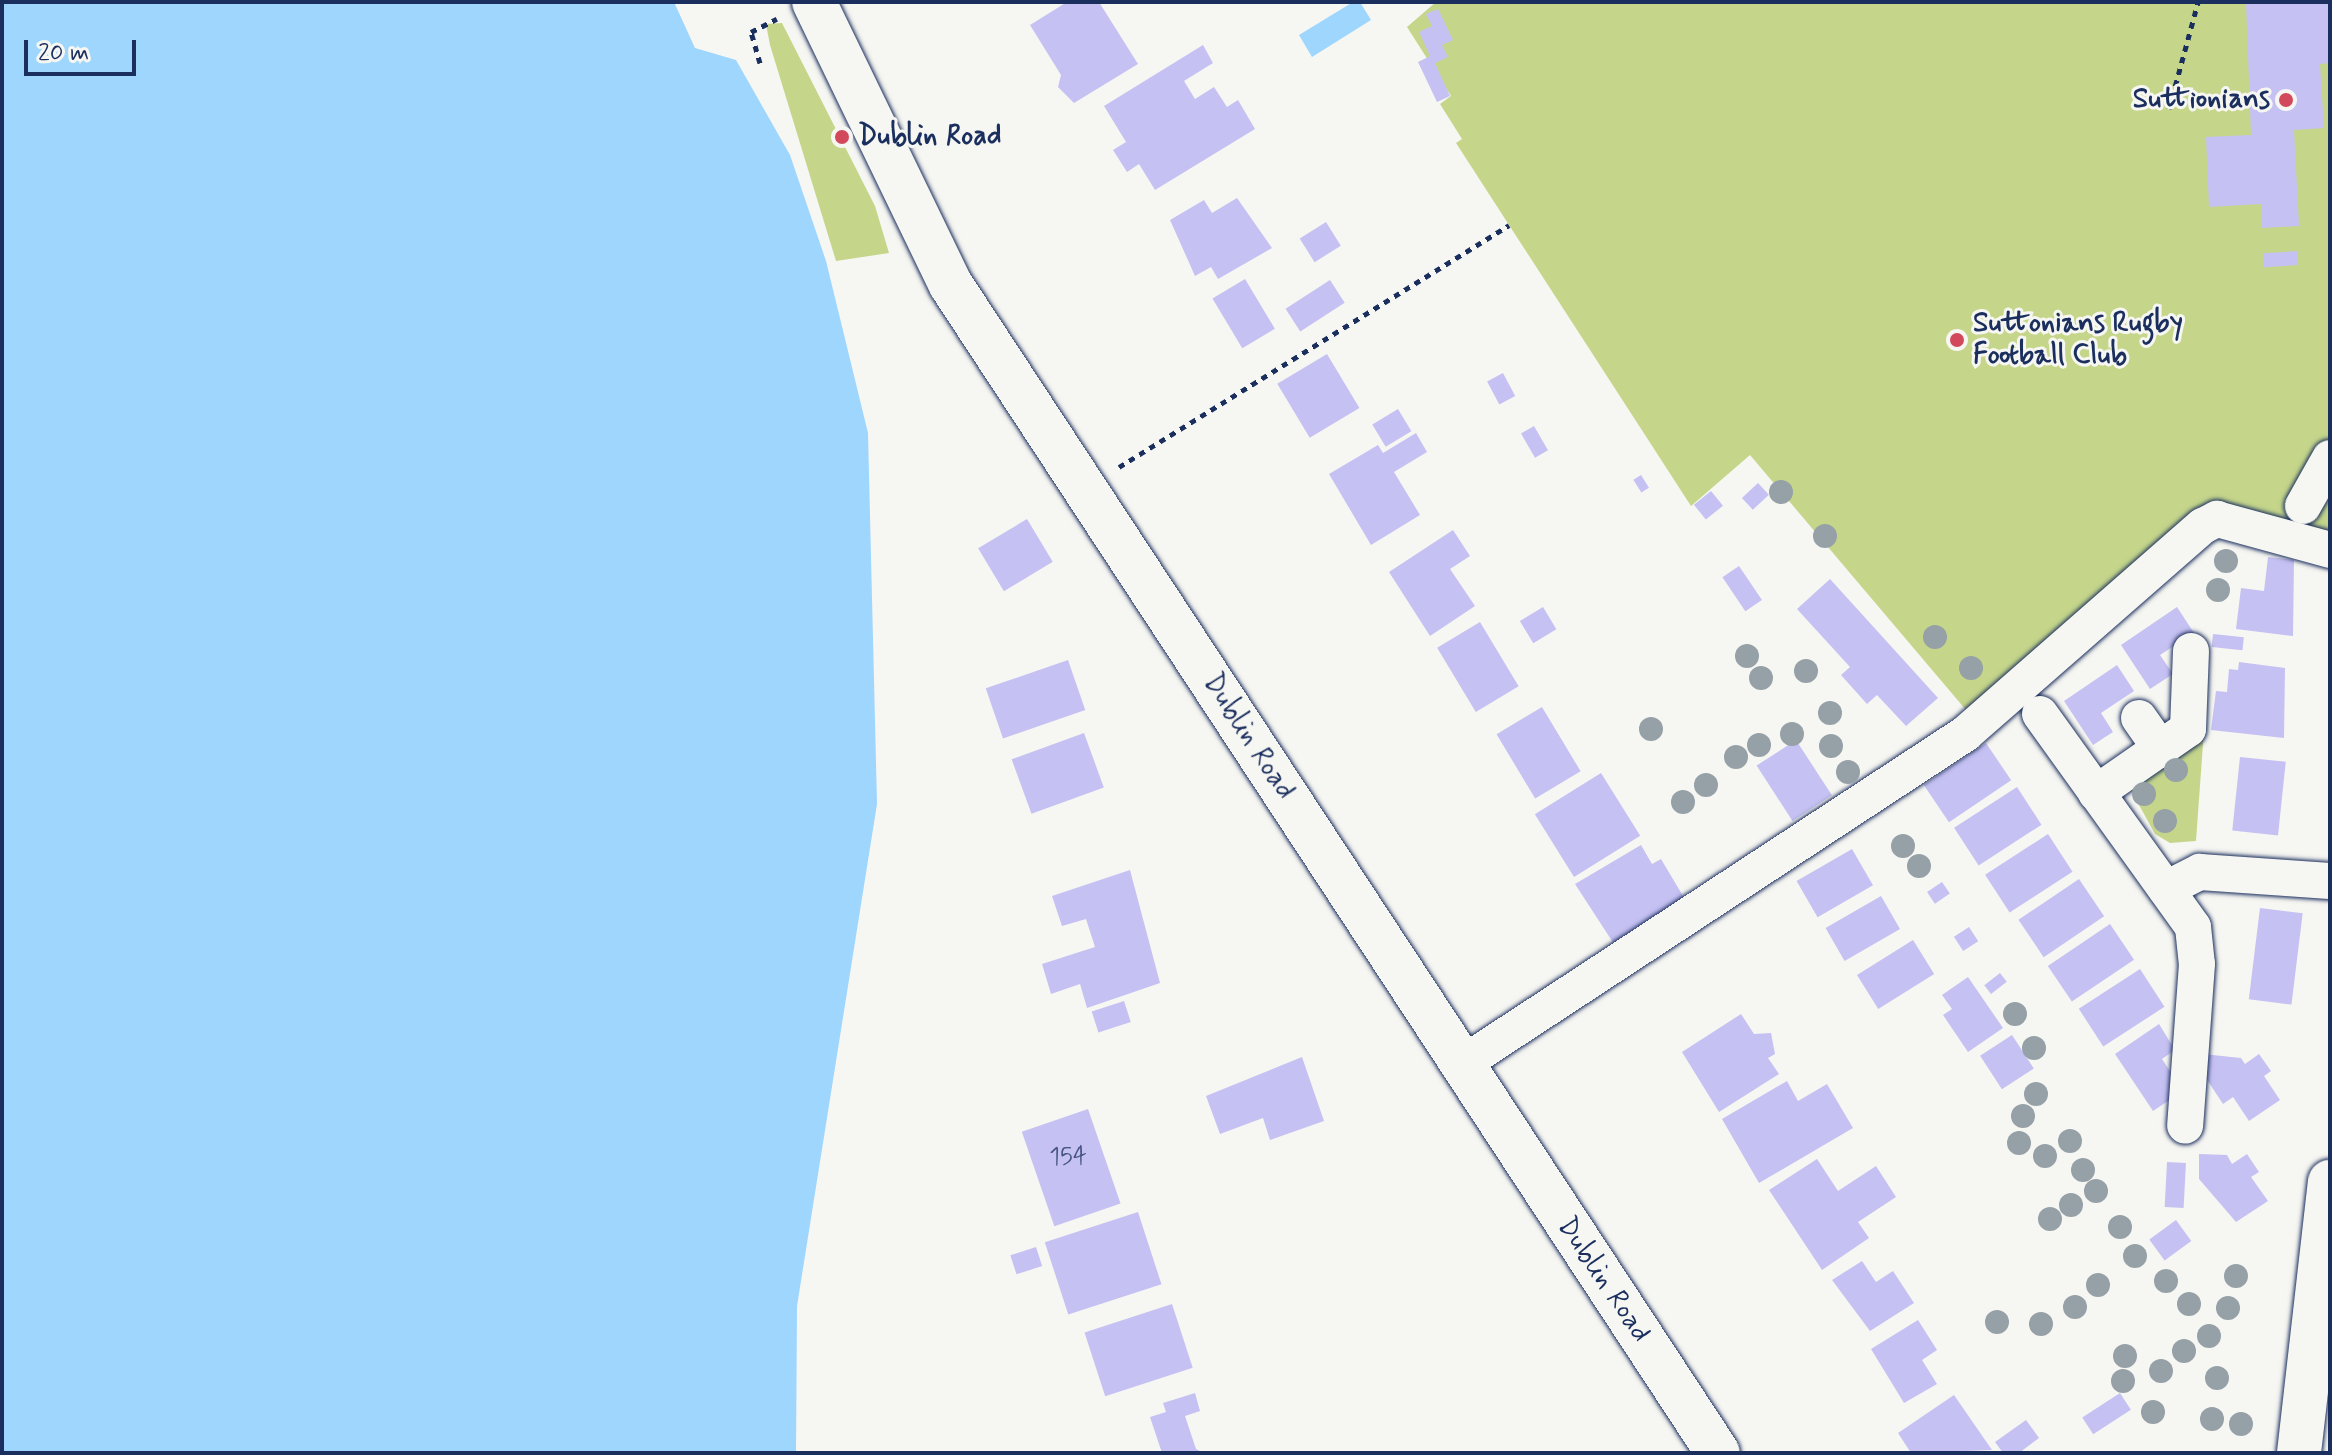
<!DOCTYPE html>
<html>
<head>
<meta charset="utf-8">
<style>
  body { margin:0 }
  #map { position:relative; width:2332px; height:1455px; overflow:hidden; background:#f6f6f2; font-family:Mynerve,sans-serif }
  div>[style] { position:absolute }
  .green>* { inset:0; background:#c5d68b }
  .water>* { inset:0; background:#9ed6fe }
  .building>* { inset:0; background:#c6c1f3; transform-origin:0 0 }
  .path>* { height:5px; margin-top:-2.5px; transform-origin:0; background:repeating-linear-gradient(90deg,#1b2f5e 0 6px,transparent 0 12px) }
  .roads { filter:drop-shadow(0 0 2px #1b2f5e) drop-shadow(0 0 2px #1b2f5e) }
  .minor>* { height:36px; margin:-18px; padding:0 18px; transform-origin:18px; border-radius:18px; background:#f6f6f2 }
  .major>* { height:44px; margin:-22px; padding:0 22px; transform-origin:22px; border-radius:22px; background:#f6f6f2 }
  .trees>* { width:24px; height:24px; margin:-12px; border-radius:50%; background:#95a0a7 }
  .dots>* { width:22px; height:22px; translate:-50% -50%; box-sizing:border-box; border:4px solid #f6f6f2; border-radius:50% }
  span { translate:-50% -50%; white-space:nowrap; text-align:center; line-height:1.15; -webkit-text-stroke:6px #f6f6f2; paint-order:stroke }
  .number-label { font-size:24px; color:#465483 }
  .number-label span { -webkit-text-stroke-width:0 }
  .poi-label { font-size:28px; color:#1b2f5e; font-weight:700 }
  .right { translate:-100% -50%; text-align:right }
  .left { translate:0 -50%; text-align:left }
  .street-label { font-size:28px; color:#1b2f5e }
  .frame { position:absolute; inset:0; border:4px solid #1b2f5e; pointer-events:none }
  .scale { position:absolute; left:24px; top:40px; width:112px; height:36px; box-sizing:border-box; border:4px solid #1b2f5e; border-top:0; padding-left:10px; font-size:24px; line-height:28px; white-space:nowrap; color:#1b2f5e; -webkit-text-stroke:6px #f6f6f2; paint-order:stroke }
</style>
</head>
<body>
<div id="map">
  <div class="green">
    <i style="clip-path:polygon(1436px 2px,2330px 2px,2330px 561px,2216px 527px,1988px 736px,1750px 455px,1691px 506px,1456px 143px,1462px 139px,1440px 104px,1451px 96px,1407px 27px)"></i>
    <i style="clip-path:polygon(782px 23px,875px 206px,889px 253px,836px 261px,770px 45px,766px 24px)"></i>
    <i style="clip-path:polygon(2204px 730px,2196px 841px,2170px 843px,2155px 834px,2128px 785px)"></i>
  </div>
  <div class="water">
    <i style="clip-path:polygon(2px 2px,674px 2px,695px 48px,736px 60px,790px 155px,826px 261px,868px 433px,877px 804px,797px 1306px,796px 1453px,2px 1453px)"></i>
    <i style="clip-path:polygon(1353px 2px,1360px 2px,1371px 20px,1312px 57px,1299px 35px)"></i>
  </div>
  <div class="building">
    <i style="clip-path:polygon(1067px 2px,1099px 2px,1138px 64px,1074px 103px,1058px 87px,1061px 75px,1030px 25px)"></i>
    <i style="clip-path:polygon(2246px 2px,2330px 2px,2330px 63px,2320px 64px,2324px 128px,2294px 130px,2299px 226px,2262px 228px,2261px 204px,2209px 207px,2206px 137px,2251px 135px)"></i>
    <i style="clip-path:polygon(1438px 9px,1453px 40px,1442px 45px,1448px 57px,1435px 63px,1450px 96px,1437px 102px,1418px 62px,1430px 56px,1419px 32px,1432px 26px,1426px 14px)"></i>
    <i style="clip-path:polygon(1203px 45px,1213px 63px,1184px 81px,1195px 99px,1214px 87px,1227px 107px,1238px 100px,1255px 129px,1155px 190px,1139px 164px,1127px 172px,1113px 150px,1126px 142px,1104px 106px)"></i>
    <i style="clip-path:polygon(1237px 198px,1272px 248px,1218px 279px,1211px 267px,1195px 276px,1170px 220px,1204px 200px,1212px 213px)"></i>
    <i style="left:1326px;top:222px;width:28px;height:31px;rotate:58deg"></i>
    <i style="left:2297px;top:251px;width:14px;height:34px;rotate:86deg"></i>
    <i style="left:1245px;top:279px;width:58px;height:38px;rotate:59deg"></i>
    <i style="left:1330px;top:280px;width:27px;height:53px;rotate:57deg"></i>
    <i style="left:1327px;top:354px;width:63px;height:58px;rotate:59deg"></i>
    <i style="left:1503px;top:373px;width:26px;height:18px;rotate:62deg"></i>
    <i style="left:1398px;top:409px;width:26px;height:30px;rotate:59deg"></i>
    <i style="left:1534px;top:426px;width:28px;height:15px;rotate:60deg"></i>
    <i style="clip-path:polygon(1416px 433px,1427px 452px,1394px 472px,1420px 515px,1371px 545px,1329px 474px,1378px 445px,1383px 453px)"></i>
    <i style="left:1641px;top:475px;width:15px;height:9px;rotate:58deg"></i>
    <i style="left:1758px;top:483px;width:16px;height:22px;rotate:47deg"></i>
    <i style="left:1711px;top:491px;width:19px;height:22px;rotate:51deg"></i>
    <i style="left:1027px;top:519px;width:50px;height:57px;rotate:59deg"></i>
    <i style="clip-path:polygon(1453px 530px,1470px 556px,1450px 569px,1475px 606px,1430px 636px,1389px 572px)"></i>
    <i style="clip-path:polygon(2268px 557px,2294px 560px,2293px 636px,2236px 629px,2241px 588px,2264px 591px)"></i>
    <i style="left:1739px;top:566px;width:41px;height:20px;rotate:56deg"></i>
    <i style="clip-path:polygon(1830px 579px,1938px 698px,1906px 726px,1877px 695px,1867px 704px,1841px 675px,1850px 667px,1797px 609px)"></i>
    <i style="left:1543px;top:607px;width:26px;height:27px;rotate:59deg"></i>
    <i style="clip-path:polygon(2177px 607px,2194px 633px,2160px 655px,2173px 674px,2150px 689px,2121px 645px)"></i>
    <i style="left:1480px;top:622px;width:75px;height:50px;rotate:59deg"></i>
    <i style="left:2213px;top:634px;width:31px;height:13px;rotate:6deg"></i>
    <i style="left:1068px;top:660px;width:53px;height:87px;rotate:71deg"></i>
    <i style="clip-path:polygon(2239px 662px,2285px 668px,2284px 738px,2211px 730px,2216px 691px,2227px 692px,2229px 669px,2238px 670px)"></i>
    <i style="clip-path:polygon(2117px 665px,2134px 691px,2101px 713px,2113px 732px,2093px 745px,2064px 701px)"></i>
    <i style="left:1542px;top:707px;width:75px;height:53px;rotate:59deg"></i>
    <i style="left:1084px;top:733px;width:58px;height:77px;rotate:70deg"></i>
    <i style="left:1796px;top:740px;width:66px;height:47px;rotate:57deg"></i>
    <i style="left:1986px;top:743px;width:45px;height:75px;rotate:56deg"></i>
    <i style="left:2240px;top:757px;width:46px;height:74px;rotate:6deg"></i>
    <i style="left:1601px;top:773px;width:74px;height:78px;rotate:58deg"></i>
    <i style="left:2017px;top:787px;width:45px;height:75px;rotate:57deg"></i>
    <i style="left:2048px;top:834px;width:45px;height:75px;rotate:57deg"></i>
    <i style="clip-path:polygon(1641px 845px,1652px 864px,1661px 859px,1686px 901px,1614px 944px,1575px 884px)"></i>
    <i style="left:1852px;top:849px;width:42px;height:64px;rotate:60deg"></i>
    <i style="clip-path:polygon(1130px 870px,1160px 983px,1087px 1008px,1080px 984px,1051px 994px,1042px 964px,1095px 947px,1086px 919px,1062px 926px,1052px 896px)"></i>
    <i style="left:2079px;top:879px;width:45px;height:73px;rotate:56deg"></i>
    <i style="left:1942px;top:882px;width:14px;height:18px;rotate:56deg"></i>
    <i style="left:1881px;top:896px;width:38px;height:64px;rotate:60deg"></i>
    <i style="left:2260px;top:908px;width:43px;height:92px;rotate:7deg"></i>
    <i style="left:2110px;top:924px;width:43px;height:75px;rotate:56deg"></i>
    <i style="left:1969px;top:927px;width:17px;height:18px;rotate:57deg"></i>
    <i style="left:1913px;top:940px;width:40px;height:66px;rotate:58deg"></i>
    <i style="left:2140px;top:969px;width:45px;height:73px;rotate:57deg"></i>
    <i style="left:2000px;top:973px;width:11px;height:20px;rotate:52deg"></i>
    <i style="clip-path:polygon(1968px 977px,2003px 1028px,1968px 1052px,1943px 1015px,1952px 1009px,1942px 995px)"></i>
    <i style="left:1124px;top:1001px;width:22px;height:34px;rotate:72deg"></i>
    <i style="clip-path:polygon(1741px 1014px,1754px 1034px,1771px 1033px,1775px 1054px,1768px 1058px,1779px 1074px,1719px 1112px,1682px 1052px)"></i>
    <i style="clip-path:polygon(2159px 1024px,2175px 1050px,2162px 1059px,2183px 1091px,2153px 1111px,2115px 1054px)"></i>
    <i style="left:2012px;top:1035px;width:40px;height:38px;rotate:57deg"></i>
    <i style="clip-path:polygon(2203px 1054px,2241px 1058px,2245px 1064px,2259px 1054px,2271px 1071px,2264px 1076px,2280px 1100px,2249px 1121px,2233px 1097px,2223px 1104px,2202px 1072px)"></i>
    <i style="clip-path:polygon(1302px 1057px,1324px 1121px,1270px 1140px,1263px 1118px,1220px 1134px,1206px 1096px)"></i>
    <i style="clip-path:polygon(1787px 1081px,1798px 1101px,1827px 1084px,1853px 1128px,1759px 1183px,1722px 1119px)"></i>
    <i style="left:1088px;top:1109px;width:100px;height:70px;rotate:71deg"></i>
    <i style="clip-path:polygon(2199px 1154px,2227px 1155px,2232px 1164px,2247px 1154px,2259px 1172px,2251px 1177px,2268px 1201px,2236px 1222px,2199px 1179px)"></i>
    <i style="clip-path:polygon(1817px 1159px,1838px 1191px,1876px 1166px,1896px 1197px,1858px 1222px,1869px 1238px,1822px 1270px,1769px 1190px)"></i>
    <i style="left:2167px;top:1162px;width:19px;height:45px;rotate:3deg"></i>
    <i style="left:1138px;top:1212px;width:76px;height:98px;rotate:72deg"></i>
    <i style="left:2176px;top:1220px;width:26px;height:33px;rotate:54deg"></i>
    <i style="left:1036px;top:1247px;width:20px;height:27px;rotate:72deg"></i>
    <i style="clip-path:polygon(1862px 1261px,1876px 1282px,1893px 1271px,1914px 1303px,1870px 1331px,1832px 1280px)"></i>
    <i style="left:1172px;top:1304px;width:67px;height:92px;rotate:72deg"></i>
    <i style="clip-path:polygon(1918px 1320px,1937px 1350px,1922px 1360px,1937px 1384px,1904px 1403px,1871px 1349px)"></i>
    <i style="clip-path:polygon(1195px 1393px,1200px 1411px,1185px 1416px,1196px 1449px,1204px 1453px,1162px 1453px,1150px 1417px,1166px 1412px,1163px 1403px)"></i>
    <i style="left:2120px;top:1393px;width:20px;height:45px;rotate:57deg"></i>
    <i style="clip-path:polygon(1954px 1395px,1992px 1450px,1911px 1453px,1898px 1433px)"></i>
    <i style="clip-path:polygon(2026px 1420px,2039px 1438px,2019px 1453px,2003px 1453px,1995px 1442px)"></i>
  </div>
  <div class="path">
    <i style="left:760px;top:63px;width:32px;rotate:-106deg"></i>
    <i style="left:751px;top:32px;width:29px;rotate:-27deg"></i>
    <i style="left:2169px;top:109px;width:111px;rotate:-74.8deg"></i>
    <i style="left:1119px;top:467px;width:459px;rotate:-31.8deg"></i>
  </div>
  <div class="roads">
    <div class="minor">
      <i style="left:2303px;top:506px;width:55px;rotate:-60.6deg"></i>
      <i style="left:2040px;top:714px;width:262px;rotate:54.3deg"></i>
      <i style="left:2193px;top:927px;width:37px;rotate:84deg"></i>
      <i style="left:2197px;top:964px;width:162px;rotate:94.2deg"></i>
      <i style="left:2139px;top:718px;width:39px;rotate:55deg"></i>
      <i style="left:2096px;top:793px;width:112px;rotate:-34.8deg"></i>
      <i style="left:2188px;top:729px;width:78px;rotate:-87.8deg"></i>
      <i style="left:2166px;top:889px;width:38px;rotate:-27deg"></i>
      <i style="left:2200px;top:872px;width:130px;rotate:4deg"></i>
      <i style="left:1462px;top:1064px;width:602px;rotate:-33.27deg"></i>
      <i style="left:1965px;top:734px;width:316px;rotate:-41.2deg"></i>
      <i style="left:2203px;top:526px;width:16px;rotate:-27deg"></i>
      <i style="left:2217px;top:519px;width:117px;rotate:15.3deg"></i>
    </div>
    <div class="major">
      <i style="left:814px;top:2px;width:314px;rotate:64.2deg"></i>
      <i style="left:951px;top:285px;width:1397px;rotate:56.71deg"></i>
      <i style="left:2299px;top:1453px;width:273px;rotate:-83.5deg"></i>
    </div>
  </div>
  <div class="trees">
    <i style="left:1781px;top:492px"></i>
    <i style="left:1825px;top:536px"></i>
    <i style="left:2226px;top:561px"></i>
    <i style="left:2218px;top:590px"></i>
    <i style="left:1935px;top:637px"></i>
    <i style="left:1747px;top:656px"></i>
    <i style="left:1971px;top:668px"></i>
    <i style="left:1806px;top:671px"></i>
    <i style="left:1761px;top:678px"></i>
    <i style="left:1830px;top:713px"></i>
    <i style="left:1651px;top:729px"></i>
    <i style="left:1792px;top:734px"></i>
    <i style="left:1759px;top:745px"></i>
    <i style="left:1831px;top:746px"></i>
    <i style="left:1736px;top:757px"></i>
    <i style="left:2176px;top:770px"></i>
    <i style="left:1848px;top:772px"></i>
    <i style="left:1706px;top:785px"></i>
    <i style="left:2144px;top:794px"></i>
    <i style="left:1683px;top:802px"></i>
    <i style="left:2165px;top:821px"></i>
    <i style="left:1903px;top:846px"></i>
    <i style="left:1919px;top:866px"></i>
    <i style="left:2015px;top:1014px"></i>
    <i style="left:2034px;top:1048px"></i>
    <i style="left:2036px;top:1094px"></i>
    <i style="left:2023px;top:1116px"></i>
    <i style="left:2070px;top:1141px"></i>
    <i style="left:2019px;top:1143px"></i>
    <i style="left:2045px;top:1156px"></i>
    <i style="left:2083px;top:1170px"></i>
    <i style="left:2096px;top:1191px"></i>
    <i style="left:2071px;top:1205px"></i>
    <i style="left:2050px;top:1219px"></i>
    <i style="left:2120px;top:1227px"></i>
    <i style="left:2135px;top:1256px"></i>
    <i style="left:2236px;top:1276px"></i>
    <i style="left:2166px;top:1281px"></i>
    <i style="left:2098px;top:1285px"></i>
    <i style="left:2189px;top:1304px"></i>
    <i style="left:2075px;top:1307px"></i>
    <i style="left:2228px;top:1308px"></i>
    <i style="left:1997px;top:1322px"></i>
    <i style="left:2041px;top:1324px"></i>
    <i style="left:2209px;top:1336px"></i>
    <i style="left:2184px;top:1351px"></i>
    <i style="left:2125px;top:1356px"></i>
    <i style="left:2161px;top:1371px"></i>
    <i style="left:2217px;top:1378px"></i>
    <i style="left:2123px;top:1381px"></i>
    <i style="left:2153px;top:1412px"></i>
    <i style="left:2212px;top:1419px"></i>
    <i style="left:2241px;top:1424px"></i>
  </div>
  <div class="dots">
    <i style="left:2286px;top:100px;background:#d1495b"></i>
    <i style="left:842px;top:137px;background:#d1495b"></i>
    <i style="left:1957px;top:340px;background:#d1495b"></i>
  </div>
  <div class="number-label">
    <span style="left:1068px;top:1158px">154</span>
  </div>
  <div class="poi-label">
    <span class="right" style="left:2270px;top:100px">Suttionians</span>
    <span class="left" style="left:858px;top:137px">Dublin Road</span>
    <span class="left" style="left:1973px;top:340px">Suttonians Rugby<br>Football Club</span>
  </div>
  <div class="street-label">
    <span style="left:1248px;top:737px;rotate:57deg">Dublin Road</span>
    <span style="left:1603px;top:1280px;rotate:56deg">Dublin Road</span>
  </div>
  <div class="frame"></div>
  <div class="scale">20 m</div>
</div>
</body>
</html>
